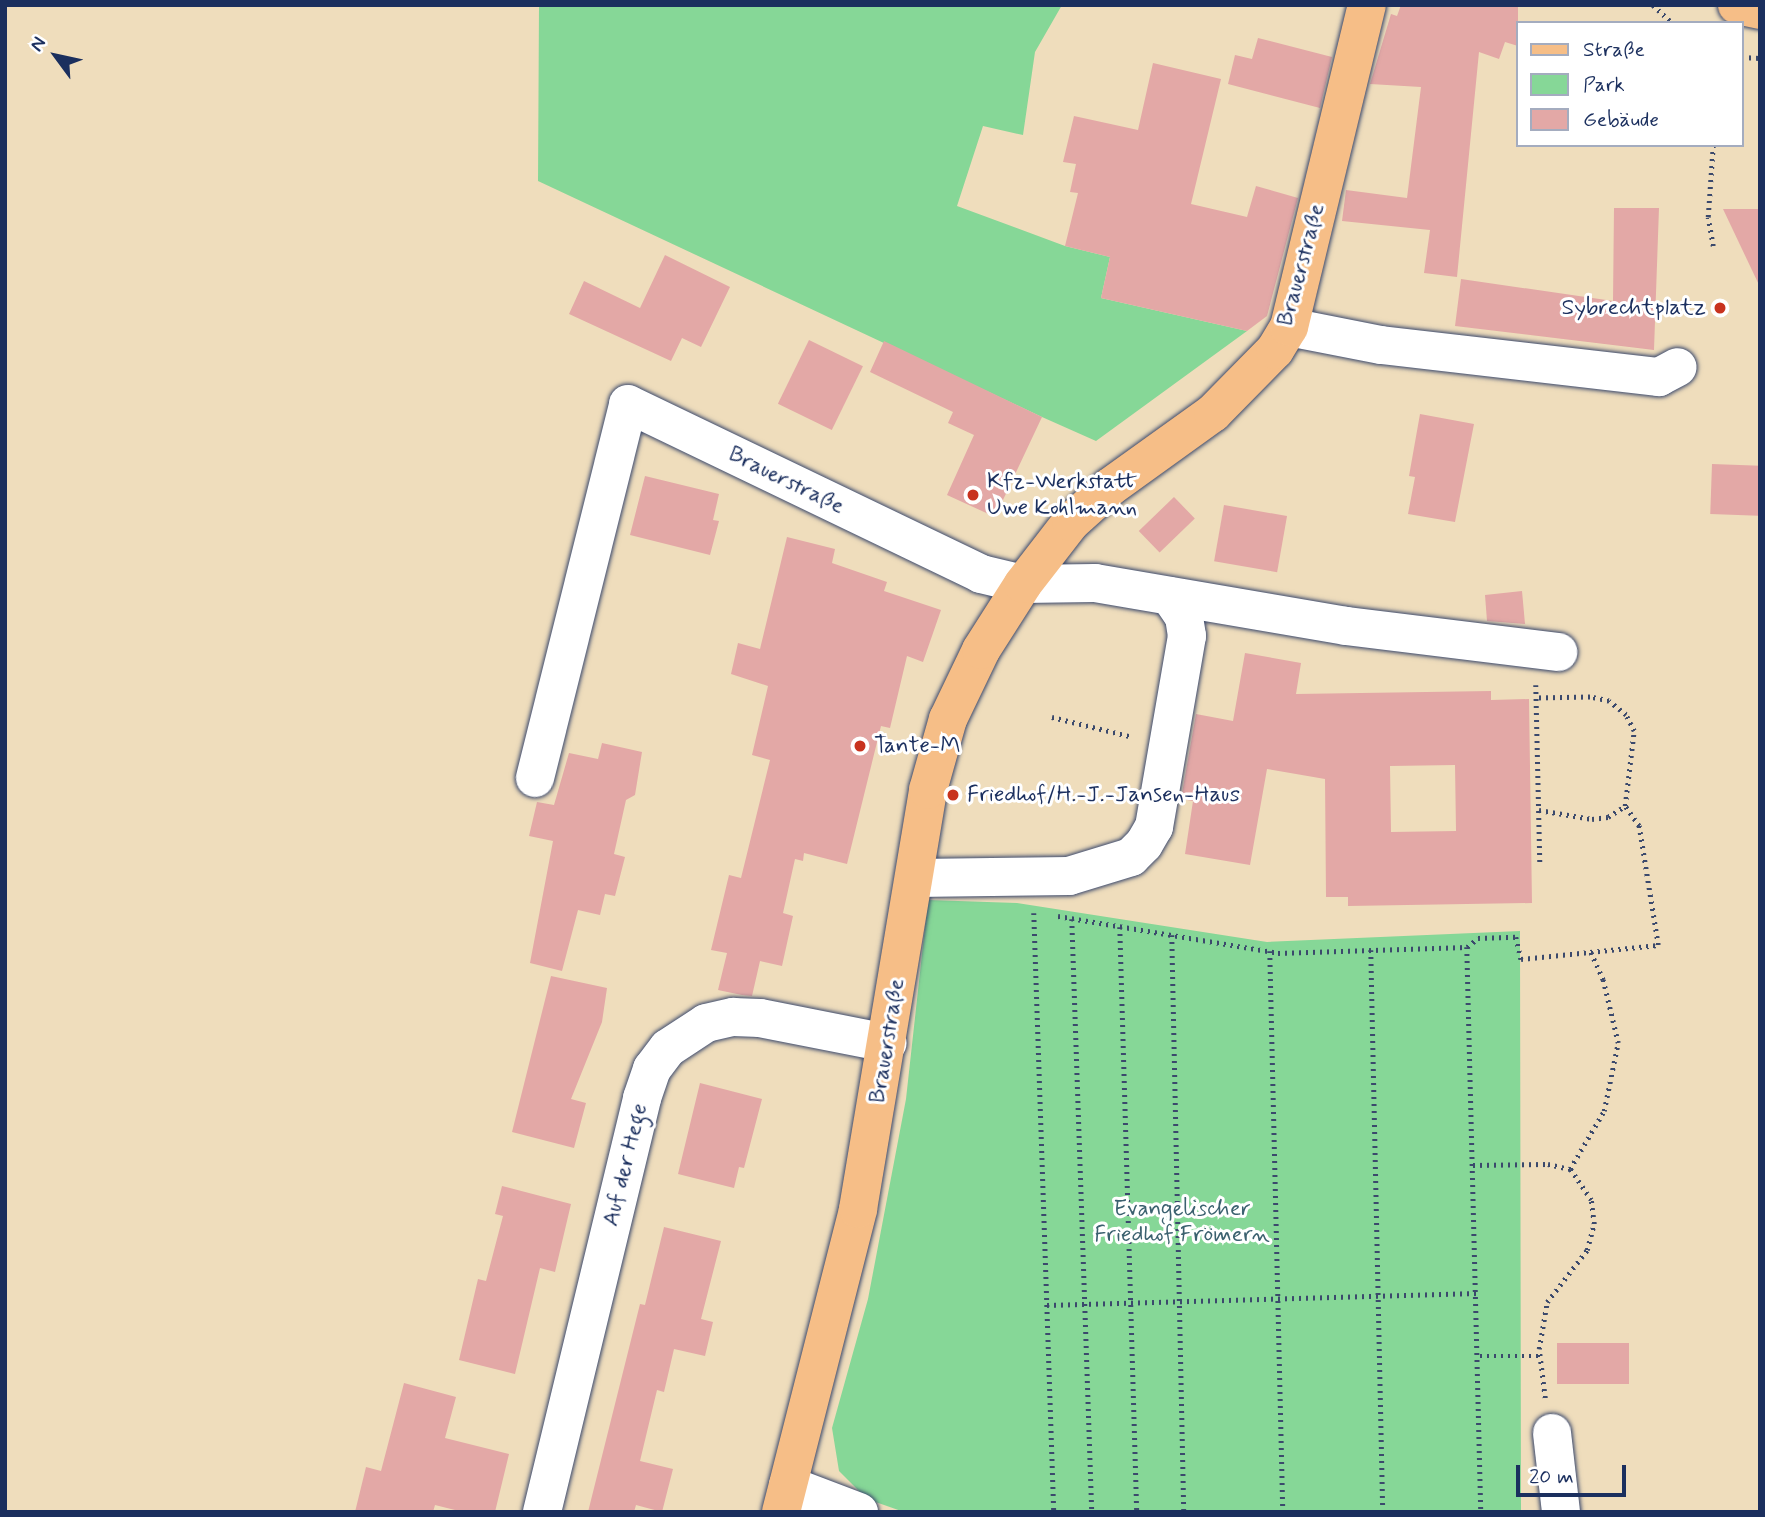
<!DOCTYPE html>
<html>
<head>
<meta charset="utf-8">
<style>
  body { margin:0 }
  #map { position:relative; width:1765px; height:1517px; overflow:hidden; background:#efddbc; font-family:Mynerve,sans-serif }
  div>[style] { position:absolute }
  .green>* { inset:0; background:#86d797 }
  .building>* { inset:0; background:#e3a8a6; transform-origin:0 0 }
  .path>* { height:4.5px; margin-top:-2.25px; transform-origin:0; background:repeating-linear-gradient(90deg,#3b496c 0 2px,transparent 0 7px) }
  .roads { filter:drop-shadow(0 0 2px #3b496c) drop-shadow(0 0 2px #3b496c) }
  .minor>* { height:38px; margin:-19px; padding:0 19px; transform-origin:19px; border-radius:19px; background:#fff }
  .major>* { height:38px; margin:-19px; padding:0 19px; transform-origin:19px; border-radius:19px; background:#f6be87 }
  .dots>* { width:19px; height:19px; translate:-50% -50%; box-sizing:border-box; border:4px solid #fff; border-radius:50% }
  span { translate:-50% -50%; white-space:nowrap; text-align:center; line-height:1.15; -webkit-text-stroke:6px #fff; paint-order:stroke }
  .street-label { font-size:23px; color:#1b2f5e }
  .poi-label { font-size:23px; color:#1b2f5e }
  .right { translate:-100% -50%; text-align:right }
  .left { translate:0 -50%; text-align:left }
  .park-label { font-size:23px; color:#3b616f }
  .frame { position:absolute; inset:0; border:7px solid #1b2f5e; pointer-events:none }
  .legend { position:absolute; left:1516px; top:21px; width:228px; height:126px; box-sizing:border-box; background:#fff; border:2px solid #a4acbf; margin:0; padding:9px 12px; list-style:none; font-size:21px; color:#1b2f5e }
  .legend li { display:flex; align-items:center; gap:14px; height:35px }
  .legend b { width:35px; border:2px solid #a4acbf }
  .north { position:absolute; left:21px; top:21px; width:70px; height:70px; -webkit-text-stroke:5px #fff; paint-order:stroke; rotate:303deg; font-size:19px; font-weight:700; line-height:28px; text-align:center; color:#1b2f5e }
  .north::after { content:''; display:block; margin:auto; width:24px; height:32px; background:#1b2f5e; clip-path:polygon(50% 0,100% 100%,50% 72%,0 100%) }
  .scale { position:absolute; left:1516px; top:1465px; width:110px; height:32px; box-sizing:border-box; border:4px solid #1b2f5e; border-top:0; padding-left:9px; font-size:21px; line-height:24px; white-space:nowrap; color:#1b2f5e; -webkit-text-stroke:5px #fff; paint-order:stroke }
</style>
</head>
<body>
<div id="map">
  <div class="green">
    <i style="clip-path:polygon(539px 5px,1062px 5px,1035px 52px,1023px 135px,983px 126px,957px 206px,1065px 246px,1110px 257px,1101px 298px,1247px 331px,1096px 441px,1042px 417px,538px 181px)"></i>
    <i style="clip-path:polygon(928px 900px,1017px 903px,1267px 942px,1520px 931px,1521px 1512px,904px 1512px,867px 1499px,839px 1471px,832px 1428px,868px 1299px,906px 1099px)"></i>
  </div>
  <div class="building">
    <i style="clip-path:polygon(1401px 5px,1518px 5px,1518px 46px,1505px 42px,1499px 59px,1479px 52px,1457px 277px,1424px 273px,1430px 230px,1342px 221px,1346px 190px,1407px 198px,1421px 87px,1370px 84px,1391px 14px,1397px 16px)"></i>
    <i style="clip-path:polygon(1258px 38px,1332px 57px,1320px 108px,1228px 84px,1235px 55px,1252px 59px)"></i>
    <i style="clip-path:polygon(1153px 63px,1221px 79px,1191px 204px,1247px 217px,1256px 186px,1298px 198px,1267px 316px,1247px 331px,1101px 298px,1110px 257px,1065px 246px,1078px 193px,1070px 192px,1076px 164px,1063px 162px,1074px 116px,1138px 130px)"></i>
    <i style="clip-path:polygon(1614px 208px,1659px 208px,1654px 350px,1455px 326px,1461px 279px,1613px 301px)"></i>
    <i style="clip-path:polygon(1723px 209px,1760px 209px,1760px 287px)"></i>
    <i style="clip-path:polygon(665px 255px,730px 287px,701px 347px,682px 338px,671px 361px,569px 314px,584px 281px,640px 308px)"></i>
    <i style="left:809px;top:340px;width:60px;height:71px;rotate:26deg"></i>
    <i style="clip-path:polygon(884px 341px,1042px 417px,995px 517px,947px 495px,974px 435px,948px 423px,953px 412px,870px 372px)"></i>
    <i style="clip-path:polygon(1420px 414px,1474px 424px,1455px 522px,1408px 514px,1415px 477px,1409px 476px)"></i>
    <i style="left:1712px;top:464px;width:48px;height:50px;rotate:2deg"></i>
    <i style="clip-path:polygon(645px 476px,719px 494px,713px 520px,719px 521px,710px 555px,630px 535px)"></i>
    <i style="left:1174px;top:497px;width:30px;height:49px;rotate:46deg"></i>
    <i style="left:1224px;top:505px;width:64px;height:57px;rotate:10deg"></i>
    <i style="clip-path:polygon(787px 537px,835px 549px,832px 563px,887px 582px,884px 591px,941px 610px,923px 662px,907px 656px,890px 728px,881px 726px,847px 864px,804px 853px,803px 861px,795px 859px,783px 913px,793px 916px,782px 966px,760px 961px,752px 996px,742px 995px,718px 990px,727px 953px,711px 950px,729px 875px,741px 878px,770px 760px,752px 755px,768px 686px,731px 674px,738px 643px,760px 649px)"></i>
    <i style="clip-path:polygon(1522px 591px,1525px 624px,1487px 621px,1485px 595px)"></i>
    <i style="clip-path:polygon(evenodd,1245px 653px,1301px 663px,1296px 694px,1491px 691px,1491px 700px,1529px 699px,1532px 903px,1348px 906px,1348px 897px,1326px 897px,1325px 779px,1267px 769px,1250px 865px,1185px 854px,1193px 801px,1181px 799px,1196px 714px,1233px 721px,1245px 653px,1455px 765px,1456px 831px,1391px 832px,1390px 766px,1455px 765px)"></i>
    <i style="clip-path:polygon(602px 743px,642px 752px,635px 795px,626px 800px,614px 854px,625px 857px,615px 896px,605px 894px,600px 915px,578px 910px,562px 971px,530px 963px,553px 841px,529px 836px,537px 802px,554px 805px,569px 753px,598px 759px)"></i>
    <i style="clip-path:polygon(551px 976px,607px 988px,602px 1022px,571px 1099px,586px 1103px,574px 1148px,512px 1132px)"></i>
    <i style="clip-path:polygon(700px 1083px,762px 1099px,744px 1168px,739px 1167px,734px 1188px,678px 1174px)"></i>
    <i style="clip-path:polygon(502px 1186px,571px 1204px,555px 1272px,540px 1268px,515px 1374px,459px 1360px,478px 1279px,486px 1281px,503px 1216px,495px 1214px)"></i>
    <i style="clip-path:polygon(664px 1227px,721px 1241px,701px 1319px,713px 1322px,705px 1356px,674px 1349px,664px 1392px,657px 1390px,640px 1461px,673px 1469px,662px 1512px,636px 1505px,634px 1512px,588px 1512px,640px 1304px,645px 1305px)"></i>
    <i style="left:1557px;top:1343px;width:72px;height:41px"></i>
    <i style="clip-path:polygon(404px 1383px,456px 1397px,445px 1438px,509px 1454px,495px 1512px,463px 1512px,435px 1505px,433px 1512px,355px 1512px,366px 1467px,381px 1471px)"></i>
  </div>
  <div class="path">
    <i style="left:1653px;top:5px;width:26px;rotate:43deg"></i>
    <i style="left:1742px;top:57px;width:18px;rotate:3deg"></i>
    <i style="left:1713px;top:246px;width:29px;rotate:-100deg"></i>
    <i style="left:1708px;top:217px;width:72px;rotate:-86deg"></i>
    <i style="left:1536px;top:685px;width:179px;rotate:88.7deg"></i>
    <i style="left:1052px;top:717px;width:83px;rotate:13.9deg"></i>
    <i style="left:1539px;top:810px;width:54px;rotate:9.6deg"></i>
    <i style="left:1592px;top:819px;width:16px;rotate:-7deg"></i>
    <i style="left:1608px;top:817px;width:20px;rotate:-33deg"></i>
    <i style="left:1034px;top:913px;width:599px;rotate:88.09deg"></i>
    <i style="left:1058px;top:916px;width:223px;rotate:9.5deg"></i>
    <i style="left:1278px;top:953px;width:189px;rotate:-1.8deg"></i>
    <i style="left:1467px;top:947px;width:14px;rotate:-39deg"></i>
    <i style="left:1478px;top:938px;width:38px;rotate:-2deg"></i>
    <i style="left:1516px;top:937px;width:23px;rotate:77deg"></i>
    <i style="left:1521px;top:959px;width:138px;rotate:-5.8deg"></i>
    <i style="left:1658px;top:945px;width:121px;rotate:-99.1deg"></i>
    <i style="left:1639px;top:826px;width:24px;rotate:-125deg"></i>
    <i style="left:1625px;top:806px;width:76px;rotate:-83.2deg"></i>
    <i style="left:1634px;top:731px;width:18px;rotate:-117deg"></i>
    <i style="left:1626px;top:715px;width:22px;rotate:-141deg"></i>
    <i style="left:1609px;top:701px;width:19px;rotate:-168deg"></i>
    <i style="left:1590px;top:697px;width:54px;rotate:178.9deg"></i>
    <i style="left:1072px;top:919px;width:593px;rotate:88.07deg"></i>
    <i style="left:1120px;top:927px;width:585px;rotate:88.34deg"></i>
    <i style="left:1172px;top:935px;width:577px;rotate:88.81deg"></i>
    <i style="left:1467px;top:947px;width:565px;rotate:88.58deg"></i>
    <i style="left:1371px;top:950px;width:562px;rotate:88.78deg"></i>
    <i style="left:1270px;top:951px;width:561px;rotate:88.67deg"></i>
    <i style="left:1473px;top:1165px;width:75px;rotate:-0.8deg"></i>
    <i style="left:1548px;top:1164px;width:23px;rotate:13deg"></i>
    <i style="left:1570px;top:1169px;width:67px;rotate:-59.6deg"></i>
    <i style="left:1604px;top:1111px;width:69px;rotate:-78.4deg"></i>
    <i style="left:1618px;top:1043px;width:65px;rotate:-103.4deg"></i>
    <i style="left:1603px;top:980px;width:32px;rotate:-114deg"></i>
    <i style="left:1047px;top:1305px;width:431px;rotate:-1.6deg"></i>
    <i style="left:1480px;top:1356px;width:60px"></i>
    <i style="left:1545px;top:1398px;width:49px;rotate:-97deg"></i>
    <i style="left:1539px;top:1349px;width:48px;rotate:-80.3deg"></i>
    <i style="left:1547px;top:1302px;width:66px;rotate:-52.4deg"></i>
    <i style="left:1587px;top:1250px;width:27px;rotate:-75deg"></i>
    <i style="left:1594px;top:1224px;width:24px;rotate:-97deg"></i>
    <i style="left:1591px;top:1200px;width:37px;rotate:-124deg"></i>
  </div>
  <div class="roads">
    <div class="minor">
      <i style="left:1289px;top:327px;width:94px;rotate:11.1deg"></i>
      <i style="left:1381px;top:345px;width:280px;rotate:6.6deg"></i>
      <i style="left:1659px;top:377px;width:21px;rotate:-28deg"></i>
      <i style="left:535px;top:778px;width:385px;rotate:-76deg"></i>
      <i style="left:628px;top:404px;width:392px;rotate:25.7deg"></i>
      <i style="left:981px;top:574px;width:43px;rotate:13.4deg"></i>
      <i style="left:1023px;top:584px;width:72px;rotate:-0.8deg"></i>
      <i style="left:1095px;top:583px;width:255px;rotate:9.7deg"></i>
      <i style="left:1346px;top:626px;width:214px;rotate:7deg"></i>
      <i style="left:915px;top:878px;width:154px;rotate:-0.7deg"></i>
      <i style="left:1069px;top:876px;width:65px;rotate:-17deg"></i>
      <i style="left:1131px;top:857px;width:18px;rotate:-45deg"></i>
      <i style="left:1144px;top:844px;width:20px;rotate:-60deg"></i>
      <i style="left:1154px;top:827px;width:194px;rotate:-80.2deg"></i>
      <i style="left:1187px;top:636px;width:19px;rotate:-99deg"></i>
      <i style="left:1184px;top:617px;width:25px;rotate:-124deg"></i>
      <i style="left:1552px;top:1433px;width:80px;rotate:83.5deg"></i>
      <i style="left:788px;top:1485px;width:76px;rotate:20.8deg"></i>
      <i style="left:542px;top:1512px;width:426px;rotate:-76.4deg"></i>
      <i style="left:642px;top:1098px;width:31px;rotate:-71deg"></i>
      <i style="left:652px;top:1069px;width:26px;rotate:-53deg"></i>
      <i style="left:668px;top:1048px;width:45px;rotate:-33.3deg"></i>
      <i style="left:706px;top:1023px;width:28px;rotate:-13deg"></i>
      <i style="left:733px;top:1017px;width:27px;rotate:2deg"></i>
      <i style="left:760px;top:1018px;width:130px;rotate:11.1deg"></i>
    </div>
    <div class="major">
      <i style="left:1737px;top:5px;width:24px;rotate:12deg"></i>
      <i style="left:781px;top:1512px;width:313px;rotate:-75.7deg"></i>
      <i style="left:858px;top:1209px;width:425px;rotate:-80.5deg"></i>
      <i style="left:928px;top:790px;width:74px;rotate:-74.3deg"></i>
      <i style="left:948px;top:719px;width:76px;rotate:-64.4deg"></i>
      <i style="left:981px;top:650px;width:78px;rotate:-57.5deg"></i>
      <i style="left:1023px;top:584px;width:78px;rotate:-52.3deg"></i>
      <i style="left:1071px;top:522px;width:52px;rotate:-41.9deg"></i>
      <i style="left:1110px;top:487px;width:127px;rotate:-35.7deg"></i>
      <i style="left:1213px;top:413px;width:88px;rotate:-45.5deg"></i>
      <i style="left:1275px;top:350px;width:27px;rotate:-59deg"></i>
      <i style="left:1289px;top:327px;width:331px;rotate:-76.4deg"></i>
    </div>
  </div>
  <div class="dots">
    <i style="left:1720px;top:308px;background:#c8321e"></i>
    <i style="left:973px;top:495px;background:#c8321e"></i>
    <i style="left:860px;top:746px;background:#c8321e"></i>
    <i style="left:953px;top:795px;background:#c8321e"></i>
  </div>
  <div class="street-label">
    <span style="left:1302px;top:265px;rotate:-75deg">Brauerstraße</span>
    <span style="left:786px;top:481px;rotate:26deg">Brauerstraße</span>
    <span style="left:888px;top:1041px;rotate:-81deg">Brauerstraße</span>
    <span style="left:626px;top:1165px;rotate:-76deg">Auf der Hege</span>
  </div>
  <div class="poi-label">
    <span class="right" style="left:1706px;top:308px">Sybrechtplatz</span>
    <span class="left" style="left:987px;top:495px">Kfz-Werkstatt<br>Uwe Kohlmann</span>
    <span class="left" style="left:874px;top:746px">Tante-M</span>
    <span class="left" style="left:967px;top:795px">Friedhof/H.-J.-Jansen-Haus</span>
  </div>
  <div class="park-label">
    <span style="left:1182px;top:1222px">Evangelischer<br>Friedhof Frömern</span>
  </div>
  <div class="frame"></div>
  <ul class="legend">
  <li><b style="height:9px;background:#f6be87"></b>Straße</li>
  <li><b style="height:19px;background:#86d797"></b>Park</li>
  <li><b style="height:19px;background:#e3a8a6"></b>Gebäude</li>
  </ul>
  <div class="north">N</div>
  <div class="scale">20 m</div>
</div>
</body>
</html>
